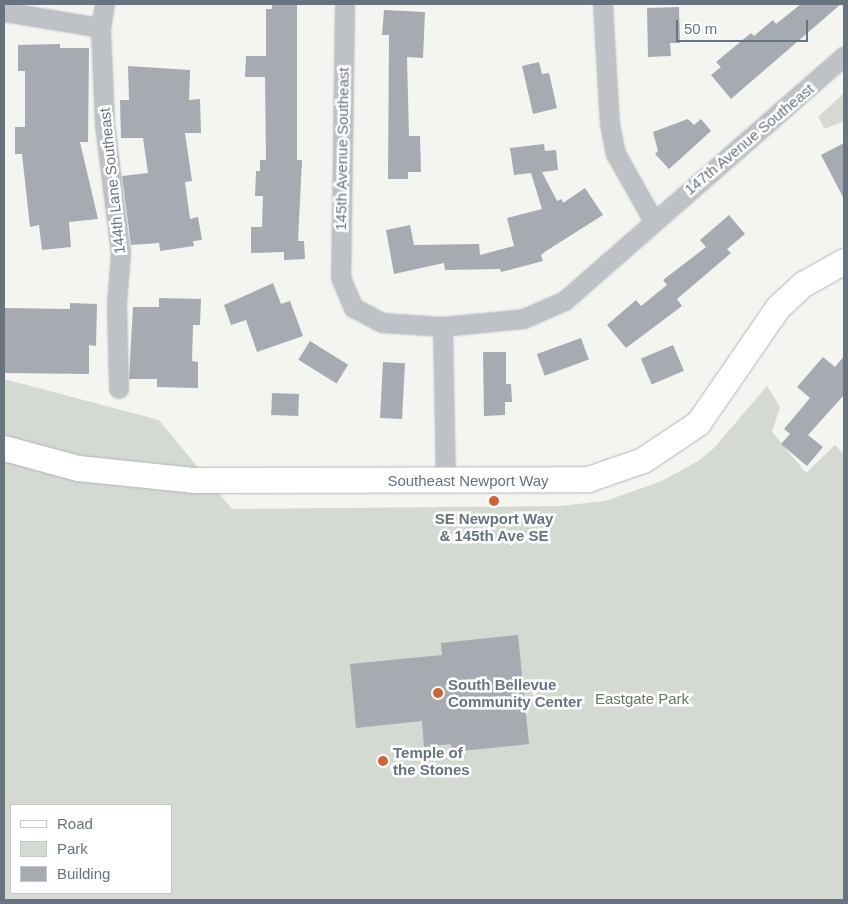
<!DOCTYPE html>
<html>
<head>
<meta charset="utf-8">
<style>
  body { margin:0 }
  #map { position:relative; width:848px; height:904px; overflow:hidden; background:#f4f5f1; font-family:Helvetica,sans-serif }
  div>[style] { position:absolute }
  .green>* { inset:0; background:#d4d9d1 }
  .building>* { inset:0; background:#a5abb1; transform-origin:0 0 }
  .roads { filter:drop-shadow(0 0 1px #b1b5b9) drop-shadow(0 0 1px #b1b5b9) }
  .minor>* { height:18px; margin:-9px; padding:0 9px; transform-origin:9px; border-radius:9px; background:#bec1c5 }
  .secondary>* { height:25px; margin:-12.5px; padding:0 12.5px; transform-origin:12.5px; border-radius:12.5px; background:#fff }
  .dots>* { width:14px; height:14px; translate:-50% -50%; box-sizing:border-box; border:2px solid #fff; border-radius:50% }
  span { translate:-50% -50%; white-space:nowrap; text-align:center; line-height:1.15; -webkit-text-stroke:5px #fff; paint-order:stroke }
  .street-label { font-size:15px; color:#67737f }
  .poi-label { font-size:15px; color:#67737f; font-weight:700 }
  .left { translate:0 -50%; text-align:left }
  .park-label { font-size:15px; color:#677765 }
  .frame { position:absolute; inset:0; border:5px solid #67737f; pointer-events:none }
  .legend { position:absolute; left:10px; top:804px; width:162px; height:90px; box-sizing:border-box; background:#fff; border:1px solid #c2c7cc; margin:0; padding:6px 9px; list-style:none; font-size:15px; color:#67737f }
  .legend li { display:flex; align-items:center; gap:10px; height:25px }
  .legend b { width:25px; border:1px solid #c2c7cc }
  .scale { position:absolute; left:676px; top:20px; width:132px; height:22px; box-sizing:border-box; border:2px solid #67737f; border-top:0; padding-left:6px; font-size:15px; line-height:18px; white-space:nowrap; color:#67737f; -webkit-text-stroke:4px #fff; paint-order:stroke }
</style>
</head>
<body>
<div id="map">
  <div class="green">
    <i style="clip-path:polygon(844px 93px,844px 121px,825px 129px,818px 117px)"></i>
    <i style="clip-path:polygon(evenodd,4px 379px,159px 420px,232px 509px,560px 506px,605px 501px,662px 481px,698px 461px,714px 448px,767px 386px,780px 407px,772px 432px,806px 473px,835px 445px,844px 454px,844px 900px,4px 900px,4px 379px,11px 805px,171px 805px,171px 893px,11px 893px,11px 805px)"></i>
  </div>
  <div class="building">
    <i style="clip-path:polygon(272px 4px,297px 4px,297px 160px,302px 160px,298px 241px,304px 241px,305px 259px,284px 260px,284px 252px,251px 253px,251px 227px,262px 227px,263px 196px,255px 196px,256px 171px,260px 171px,260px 160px,266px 160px,265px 77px,245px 77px,246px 56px,266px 56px,266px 9px,272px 9px)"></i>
    <i style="clip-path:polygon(801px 4px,841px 4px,731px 99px,711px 75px,721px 67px,716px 62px,751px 33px,754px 36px,773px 20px,776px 24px)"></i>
    <i style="clip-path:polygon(679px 7px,680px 43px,670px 43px,671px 56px,648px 57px,647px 8px)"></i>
    <i style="clip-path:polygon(384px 10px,425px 12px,423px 58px,407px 57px,409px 136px,420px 136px,421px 172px,408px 172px,408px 179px,388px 179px,389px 35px,382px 35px)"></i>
    <i style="clip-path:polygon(60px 44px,60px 48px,89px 48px,88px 142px,80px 142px,98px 219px,69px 222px,71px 247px,42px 250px,39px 225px,30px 227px,22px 154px,15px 154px,15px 127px,25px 127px,25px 71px,18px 71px,18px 45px)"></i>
    <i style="clip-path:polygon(539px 62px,542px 74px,549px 73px,557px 108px,533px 114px,522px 66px)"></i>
    <i style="clip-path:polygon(128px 66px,190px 70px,189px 100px,200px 99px,201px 133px,185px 133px,192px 181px,185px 182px,190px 219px,198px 217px,202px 240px,193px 241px,194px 246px,160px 251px,159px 243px,131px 245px,122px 176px,148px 173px,143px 138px,121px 138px,120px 100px,129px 100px)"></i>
    <i style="clip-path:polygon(688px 119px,694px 125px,701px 119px,711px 131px,669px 169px,655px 154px,658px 151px,653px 132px)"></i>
    <i style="clip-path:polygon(844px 143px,844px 199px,821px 155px)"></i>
    <i style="clip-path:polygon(544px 144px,545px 151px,556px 150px,558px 170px,542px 172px,557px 201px,562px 199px,563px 203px,585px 188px,603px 215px,546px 251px,541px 255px,543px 261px,501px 272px,500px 269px,445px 270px,444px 263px,394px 274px,386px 230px,410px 225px,414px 245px,479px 244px,480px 255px,514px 246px,507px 218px,542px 209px,531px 173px,514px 175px,510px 148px)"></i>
    <i style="clip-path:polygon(729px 215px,745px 234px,727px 249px,731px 253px,677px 299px,682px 306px,626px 348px,607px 325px,636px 300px,641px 306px,667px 285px,663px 280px,706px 247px,700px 240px)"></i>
    <i style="clip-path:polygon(273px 283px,281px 304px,290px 301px,303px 336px,257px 352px,246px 320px,231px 325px,224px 305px)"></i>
    <i style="clip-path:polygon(159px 298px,201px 299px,200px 325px,193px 325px,192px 361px,198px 362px,198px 388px,157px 387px,157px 379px,129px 379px,133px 307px,159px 307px)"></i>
    <i style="clip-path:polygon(70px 303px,97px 304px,96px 346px,89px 345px,89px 374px,4px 373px,4px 308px,70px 309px)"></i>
    <i style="left:581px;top:338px;width:23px;height:47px;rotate:70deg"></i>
    <i style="left:310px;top:341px;width:45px;height:22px;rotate:32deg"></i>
    <i style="left:673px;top:345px;width:28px;height:35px;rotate:67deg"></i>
    <i style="clip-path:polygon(483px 352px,506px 352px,506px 384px,511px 384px,512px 402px,505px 402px,505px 415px,484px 416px)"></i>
    <i style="clip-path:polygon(844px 356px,844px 395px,808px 435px,823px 447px,807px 466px,781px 444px,790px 434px,784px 429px,810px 398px,797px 387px,823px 357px,835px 367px)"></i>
    <i style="left:383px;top:362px;width:22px;height:56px;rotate:3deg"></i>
    <i style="left:272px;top:393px;width:27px;height:22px;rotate:2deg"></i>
    <i style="clip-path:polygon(518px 635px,529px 744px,452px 752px,451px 744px,424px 747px,422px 721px,356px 728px,350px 664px,442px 655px,441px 643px)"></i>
  </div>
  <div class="roads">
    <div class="minor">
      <i style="left:105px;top:4px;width:24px;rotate:99deg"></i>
      <i style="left:101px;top:28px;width:97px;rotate:87.6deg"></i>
      <i style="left:105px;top:125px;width:129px;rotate:82.9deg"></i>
      <i style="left:121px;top:253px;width:52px;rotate:94.4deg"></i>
      <i style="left:117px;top:305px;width:84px;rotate:88.6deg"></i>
      <i style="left:345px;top:4px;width:274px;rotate:90.8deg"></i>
      <i style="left:341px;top:278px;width:33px;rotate:67deg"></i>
      <i style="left:354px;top:308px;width:32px;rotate:28deg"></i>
      <i style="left:382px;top:323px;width:61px;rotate:3.8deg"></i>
      <i style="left:443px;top:327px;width:81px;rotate:-5.6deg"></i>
      <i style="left:524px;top:319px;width:45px;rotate:-23.7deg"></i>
      <i style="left:565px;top:301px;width:371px;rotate:-41.2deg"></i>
      <i style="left:603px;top:4px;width:120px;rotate:86.7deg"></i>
      <i style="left:610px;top:124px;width:31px;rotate:79deg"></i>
      <i style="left:616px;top:154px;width:76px;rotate:60.7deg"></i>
      <i style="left:4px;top:12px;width:98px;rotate:9.4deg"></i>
      <i style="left:443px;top:327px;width:154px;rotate:88.9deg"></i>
    </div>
    <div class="secondary">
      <i style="left:4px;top:448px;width:77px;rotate:15.1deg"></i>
      <i style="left:78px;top:468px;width:118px;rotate:5.9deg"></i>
      <i style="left:195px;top:480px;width:393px;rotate:-0.1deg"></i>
      <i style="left:588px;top:479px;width:58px;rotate:-19.1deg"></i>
      <i style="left:643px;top:460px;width:66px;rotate:-33.9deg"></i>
      <i style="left:698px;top:423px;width:141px;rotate:-55.4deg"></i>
      <i style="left:778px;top:307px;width:34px;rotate:-43deg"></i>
      <i style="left:803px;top:284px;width:47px;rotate:-29.3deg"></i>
    </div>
  </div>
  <div class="dots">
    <i style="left:494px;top:501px;background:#d06336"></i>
    <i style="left:438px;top:693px;background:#d06336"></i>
    <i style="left:383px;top:761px;background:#d06336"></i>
  </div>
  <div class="street-label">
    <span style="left:749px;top:139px;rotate:-40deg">147th Avenue Southeast</span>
    <span style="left:342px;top:149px;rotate:-89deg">145th Avenue Southeast</span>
    <span style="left:112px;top:181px;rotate:-96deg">144th Lane Southeast</span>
    <span style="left:468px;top:481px">Southeast Newport Way</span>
  </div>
  <div class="poi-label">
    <span style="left:494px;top:527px">SE Newport Way<br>&amp; 145th Ave SE</span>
    <span class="left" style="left:448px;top:693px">South Bellevue<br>Community Center</span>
    <span class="left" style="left:393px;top:761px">Temple of<br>the Stones</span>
  </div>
  <div class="park-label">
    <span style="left:642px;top:699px">Eastgate Park</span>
  </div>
  <div class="frame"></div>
  <ul class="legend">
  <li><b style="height:6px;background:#fff"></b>Road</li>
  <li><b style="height:14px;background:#d4d9d1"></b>Park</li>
  <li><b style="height:14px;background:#a5abb1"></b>Building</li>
  </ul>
  <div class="scale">50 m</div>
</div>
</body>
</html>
